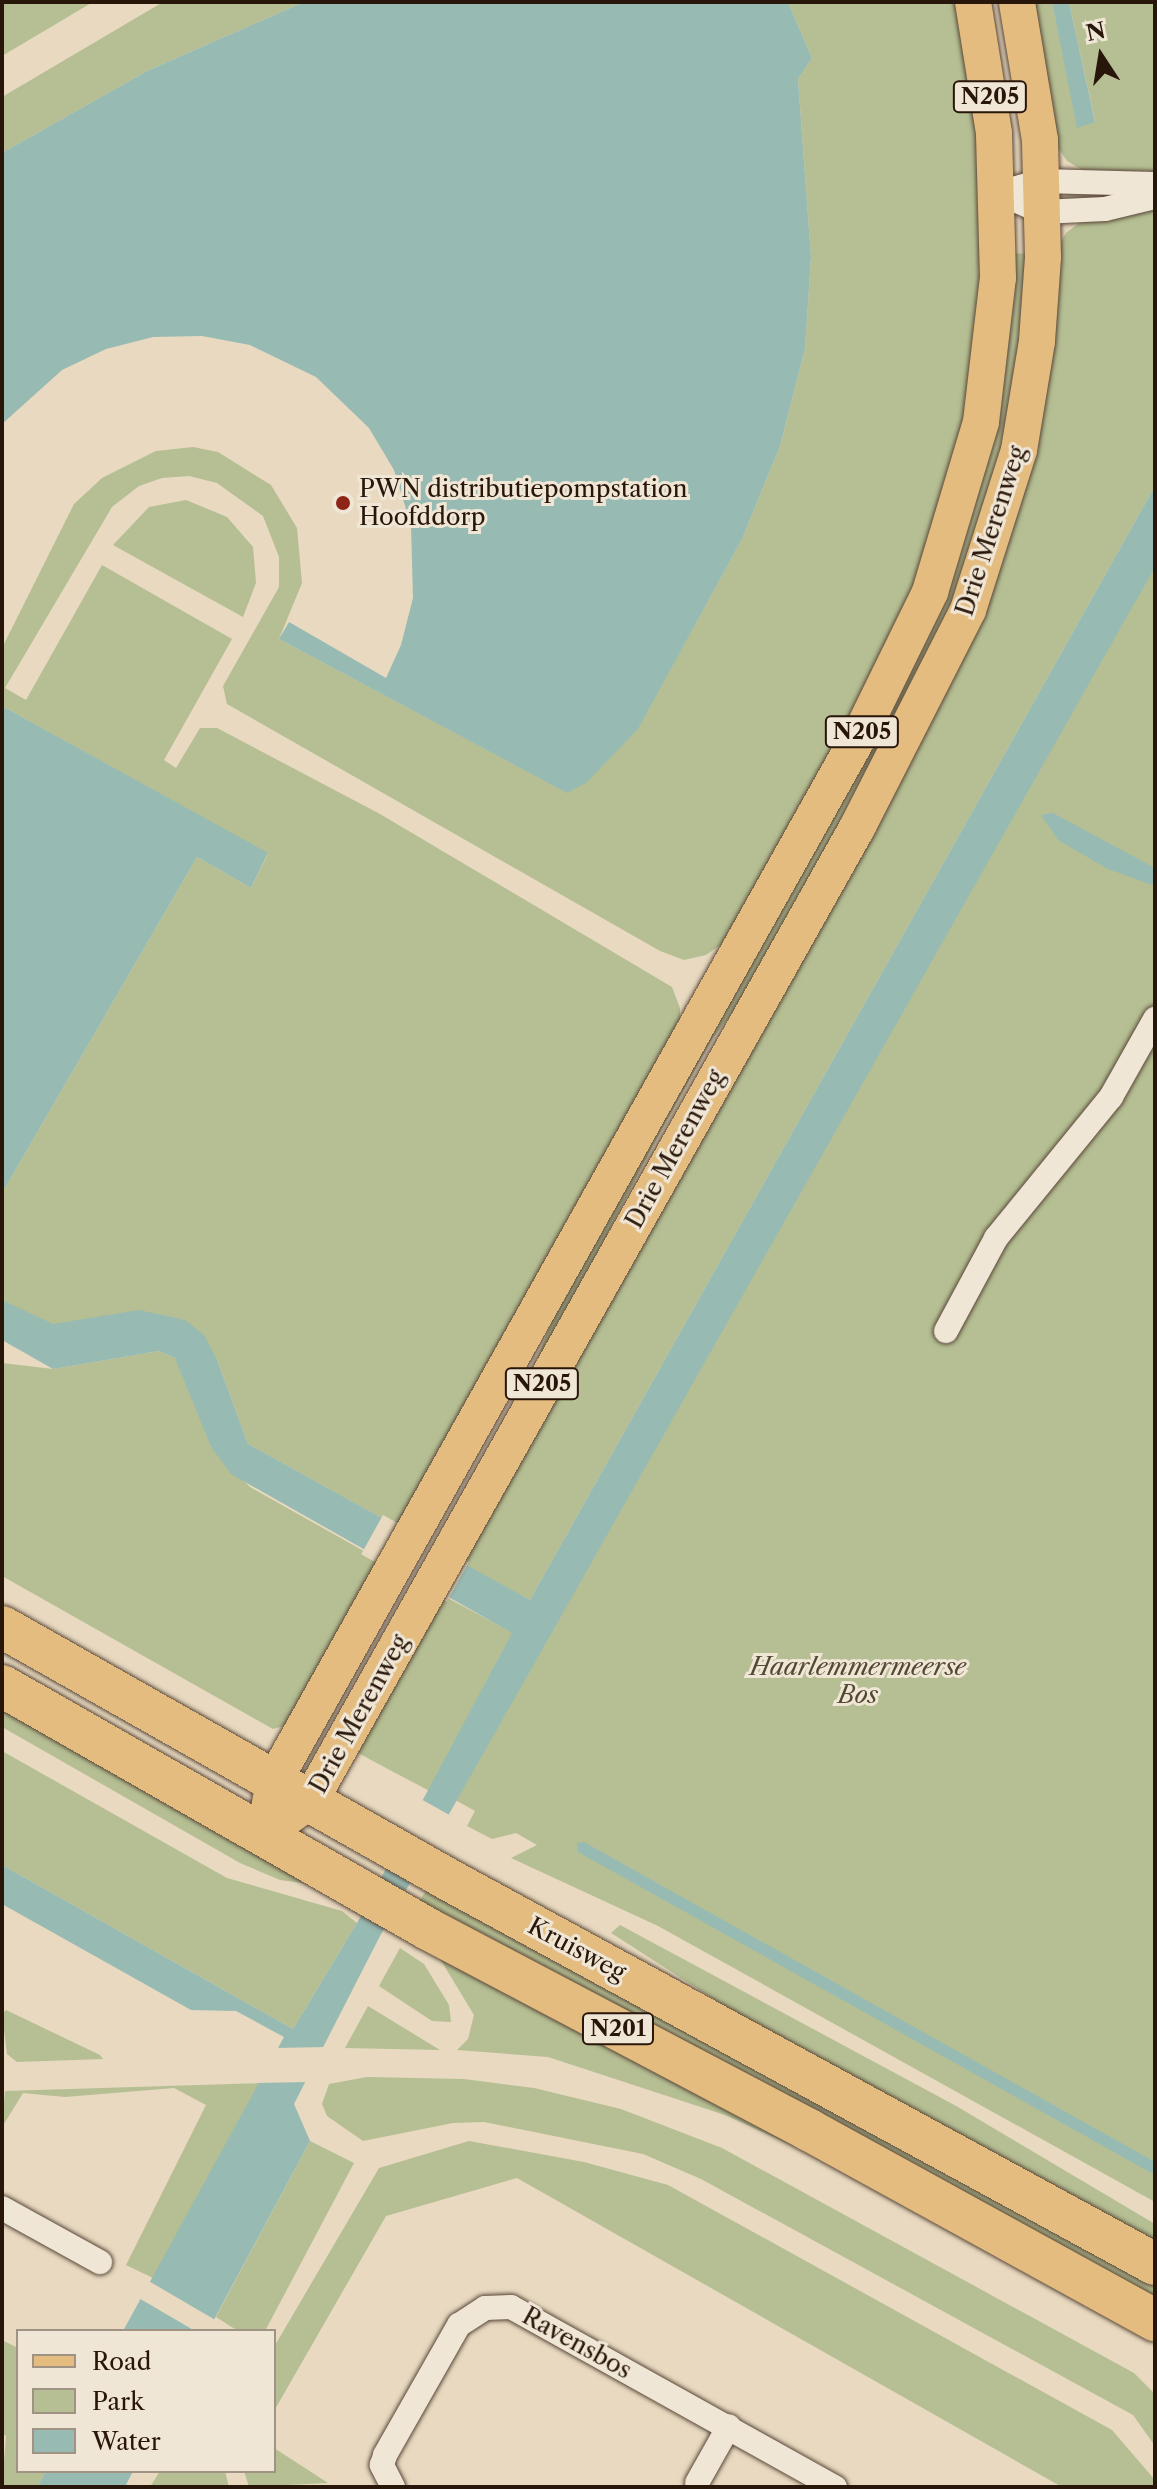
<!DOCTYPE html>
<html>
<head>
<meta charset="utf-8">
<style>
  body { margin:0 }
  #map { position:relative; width:1157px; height:2489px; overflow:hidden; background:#e8d9c0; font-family:"Libre Caslon Text",serif }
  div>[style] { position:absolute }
  .green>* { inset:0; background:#b5bf93; transform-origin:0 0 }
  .water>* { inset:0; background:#97bab3 }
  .pier>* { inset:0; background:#e8d9c0; transform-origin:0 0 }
  .roads { filter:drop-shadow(0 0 2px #594738) drop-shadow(0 0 2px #594738) }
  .street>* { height:24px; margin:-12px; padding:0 12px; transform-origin:12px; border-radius:12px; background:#f0e6d6 }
  .primary>* { height:36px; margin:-18px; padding:0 18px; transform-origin:18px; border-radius:18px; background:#e4bc80 }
  .highway>* { height:42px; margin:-21px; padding:0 21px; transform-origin:21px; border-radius:21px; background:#e4bc80 }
  .dots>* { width:22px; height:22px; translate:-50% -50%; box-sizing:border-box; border:4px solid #f0e6d6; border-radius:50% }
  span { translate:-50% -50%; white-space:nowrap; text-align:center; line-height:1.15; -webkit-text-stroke:6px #f0e6d6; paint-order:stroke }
  .shield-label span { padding:2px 6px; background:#f0e6d6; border:2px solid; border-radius:6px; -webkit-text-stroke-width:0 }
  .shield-label { font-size:22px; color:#29160a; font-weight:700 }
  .poi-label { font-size:24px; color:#29160a }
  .left { translate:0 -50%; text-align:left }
  .street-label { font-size:24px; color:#29160a }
  .park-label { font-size:24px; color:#534933; font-style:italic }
  .frame { position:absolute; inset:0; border:4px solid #29160a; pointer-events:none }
  .legend { position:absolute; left:16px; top:2329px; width:260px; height:144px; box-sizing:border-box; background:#f0e6d6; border:2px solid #a09384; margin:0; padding:10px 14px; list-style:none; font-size:24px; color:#29160a }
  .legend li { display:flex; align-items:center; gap:16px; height:40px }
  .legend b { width:40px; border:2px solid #a09384 }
  .north { position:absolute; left:1061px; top:16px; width:80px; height:80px; -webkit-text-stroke:6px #f0e6d6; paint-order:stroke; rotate:348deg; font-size:22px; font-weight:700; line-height:32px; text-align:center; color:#29160a }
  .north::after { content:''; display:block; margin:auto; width:28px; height:36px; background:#29160a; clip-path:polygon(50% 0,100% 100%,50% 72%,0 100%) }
</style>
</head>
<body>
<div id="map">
  <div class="green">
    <i style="clip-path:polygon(2px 2px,93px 2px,2px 56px)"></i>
    <i style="clip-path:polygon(163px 2px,304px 2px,147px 71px,2px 153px,2px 97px)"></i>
    <i style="clip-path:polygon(788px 2px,961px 2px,988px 167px,975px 394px,892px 651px,731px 938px,706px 955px,684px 960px,660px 951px,227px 704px,223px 686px,279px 587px,279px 557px,263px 516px,217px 483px,189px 476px,162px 478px,139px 486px,112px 507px,5px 688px,26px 700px,102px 565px,232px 639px,164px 760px,176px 768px,200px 728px,217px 728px,380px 814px,672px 987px,680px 1008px,680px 1034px,403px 1530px,248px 1444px,217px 1360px,41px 1322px,2px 1300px,2px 1193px,197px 857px,251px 888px,268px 854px,2px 706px,2px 648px,74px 504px,102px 478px,156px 451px,193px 447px,218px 452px,271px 485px,297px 528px,302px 583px,279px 639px,566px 792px,638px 728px,742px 539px,780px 446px,805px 349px,811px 257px,798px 79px,812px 58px)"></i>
    <i style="clip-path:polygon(1028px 2px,1052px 2px,1078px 127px,1095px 121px,1069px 2px,1155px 2px,1155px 175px,1084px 171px,1067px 161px,1054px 142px)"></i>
    <i style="clip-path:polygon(1155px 206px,1155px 486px,530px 1600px,460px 1563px,947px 684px,1056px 250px,1066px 233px,1083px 220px)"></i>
    <i style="clip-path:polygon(1011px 253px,1030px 254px,1017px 403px,960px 599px,758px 979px,712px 1039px,658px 1136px,523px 1396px,563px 1292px,885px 714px)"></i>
    <i style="clip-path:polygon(186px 500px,227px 517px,253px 547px,256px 583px,243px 617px,113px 545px,149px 507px)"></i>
    <i style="clip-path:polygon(1155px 551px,1155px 2202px,658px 1926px,511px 1858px,537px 1845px,516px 1833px,492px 1839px,467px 1826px,475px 1811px,450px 1797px)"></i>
    <i style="clip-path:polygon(159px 1351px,175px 1358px,186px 1374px,211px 1447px,250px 1487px,385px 1563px,295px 1723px,273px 1729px,2px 1576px,2px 1363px,53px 1369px)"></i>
    <i style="left:442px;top:1595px;width:80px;height:179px;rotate:28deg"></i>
    <i style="clip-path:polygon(2px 1704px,329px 1887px,280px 1880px,240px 1863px,2px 1727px)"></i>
    <i style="clip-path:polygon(2px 1751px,227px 1878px,342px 1911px,357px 1923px,293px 2029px,2px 1865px)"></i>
    <i style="clip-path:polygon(433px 1879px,1155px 2280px,1155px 2308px,414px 1910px)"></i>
    <i style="clip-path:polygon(620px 1925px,958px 2107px,1155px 2224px,1155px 2245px,731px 2010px,611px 1933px)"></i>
    <i style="clip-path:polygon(431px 1944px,802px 2150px,725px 2115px,548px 2057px,457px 2050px,468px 2039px,474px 2015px)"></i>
    <i style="clip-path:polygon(400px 1948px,424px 1964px,449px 2005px,451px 2022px,432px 2021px,379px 1986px)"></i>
    <i style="clip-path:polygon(368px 2006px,440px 2050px,345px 2048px)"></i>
    <i style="clip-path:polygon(6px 2010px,100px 2055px,103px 2059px,17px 2062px,7px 2054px,2px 2014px)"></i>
    <i style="clip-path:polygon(367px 2077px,464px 2079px,534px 2088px,621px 2109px,722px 2148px,1134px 2373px,1155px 2394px,1155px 2446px,1133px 2415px,701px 2179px,643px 2154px,484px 2122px,453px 2123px,363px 2141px,327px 2116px,322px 2104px,329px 2084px)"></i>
    <i style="clip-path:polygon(260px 2083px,153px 2278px,126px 2265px,206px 2105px,174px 2088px,65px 2097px,23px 2093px,2px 2127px,5px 2091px)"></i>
    <i style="clip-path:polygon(310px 2141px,354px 2163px,265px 2331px,238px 2331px,216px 2317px)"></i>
    <i style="clip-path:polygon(469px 2141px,584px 2162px,668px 2185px,1112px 2430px,1155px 2480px,1155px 2487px,1062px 2487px,517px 2178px,386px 2216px,274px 2411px,274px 2347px,379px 2168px)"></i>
    <i style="clip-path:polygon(2px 2340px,18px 2348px,18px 2471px,46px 2471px,37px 2487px,2px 2487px,6px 2436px,2px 2433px)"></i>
    <i style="clip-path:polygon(274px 2448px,305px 2468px,328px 2483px,249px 2487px,244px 2471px,274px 2471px)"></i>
    <i style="clip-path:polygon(160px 2471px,225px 2471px,229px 2487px,150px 2487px)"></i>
  </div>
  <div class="water">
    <i style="clip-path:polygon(304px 2px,788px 2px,812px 58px,798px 79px,811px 257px,805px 349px,780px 446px,742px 539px,638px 729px,586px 783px,567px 793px,279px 639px,289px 622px,386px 678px,401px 645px,413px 598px,411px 525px,394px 470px,369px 428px,316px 377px,250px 345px,202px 336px,153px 337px,106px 349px,62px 370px,2px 424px,2px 153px,147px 71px)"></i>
    <i style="clip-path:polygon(1052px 2px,1069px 2px,1095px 122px,1077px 128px)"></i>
    <i style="clip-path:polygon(1155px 486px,1155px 567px,380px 1936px,294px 2104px,310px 2141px,208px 2331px,123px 2331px,284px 2037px,236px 2011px,191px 2010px,2px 1904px,2px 1865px,293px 2029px,357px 1923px,512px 1633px,231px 1474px,211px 1447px,175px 1358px,159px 1351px,53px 1369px,2px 1340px,2px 1300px,53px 1324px,139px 1310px,185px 1320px,204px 1335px,217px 1360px,248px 1444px,530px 1600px)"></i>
    <i style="clip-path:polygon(2px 706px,268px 853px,251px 888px,197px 857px,2px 1193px)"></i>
    <i style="clip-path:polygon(1053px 813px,1155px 868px,1155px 886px,1108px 869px,1058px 840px,1041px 815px)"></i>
    <i style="clip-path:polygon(584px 1842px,1155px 2162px,1155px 2175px,578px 1852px,577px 1843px)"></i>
    <i style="clip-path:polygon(46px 2471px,133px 2471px,125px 2487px,37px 2487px)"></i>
  </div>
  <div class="pier">
    <i style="left:383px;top:1515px;width:98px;height:45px;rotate:29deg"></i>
    <i style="left:419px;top:1798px;width:37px;height:74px;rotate:29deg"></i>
    <i style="clip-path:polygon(327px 2047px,309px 2082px,256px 2083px,274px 2048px)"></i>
    <i style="clip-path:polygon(147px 2280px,217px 2321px,211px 2331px,195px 2331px,137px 2297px)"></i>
  </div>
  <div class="roads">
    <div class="street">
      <i style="left:1155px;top:184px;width:114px;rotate:-178.5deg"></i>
      <i style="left:1041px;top:181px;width:44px;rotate:164.1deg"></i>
      <i style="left:999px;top:193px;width:47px;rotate:23.8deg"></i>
      <i style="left:1042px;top:212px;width:63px;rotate:-2.7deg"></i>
      <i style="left:1105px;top:209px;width:51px;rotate:-13.5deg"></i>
      <i style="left:946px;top:1331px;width:106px;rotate:-61.7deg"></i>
      <i style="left:996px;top:1238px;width:182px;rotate:-50.8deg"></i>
      <i style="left:1111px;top:1097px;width:90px;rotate:-60.6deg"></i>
      <i style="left:2px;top:2208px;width:112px;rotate:28.9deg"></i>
      <i style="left:697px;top:2483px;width:65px;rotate:-60.7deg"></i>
      <i style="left:393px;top:2487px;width:25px;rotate:-117deg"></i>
      <i style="left:382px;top:2465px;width:10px;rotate:-73deg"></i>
      <i style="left:385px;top:2455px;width:150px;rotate:-60.4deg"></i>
      <i style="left:459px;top:2325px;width:31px;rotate:-33deg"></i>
      <i style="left:485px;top:2308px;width:26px;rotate:-2deg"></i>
      <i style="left:511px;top:2307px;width:371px;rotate:29.1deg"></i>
    </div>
    <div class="primary">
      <i style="left:269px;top:1809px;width:28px;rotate:-80deg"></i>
      <i style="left:274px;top:1781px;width:1206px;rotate:-60.76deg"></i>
      <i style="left:863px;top:729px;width:153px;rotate:-63.9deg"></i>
      <i style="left:930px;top:592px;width:177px;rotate:-73.3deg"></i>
      <i style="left:981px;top:422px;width:145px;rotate:-83.3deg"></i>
      <i style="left:998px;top:278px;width:145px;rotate:-91.6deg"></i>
      <i style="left:994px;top:133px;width:133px;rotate:-99.1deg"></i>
      <i style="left:264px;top:1834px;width:57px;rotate:-35.7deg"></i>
      <i style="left:310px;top:1801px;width:1118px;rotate:-60.66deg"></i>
      <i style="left:858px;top:826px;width:242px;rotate:-63deg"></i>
      <i style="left:968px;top:610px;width:168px;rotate:-72.3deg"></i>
      <i style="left:1019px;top:450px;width:110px;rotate:-80.6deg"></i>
      <i style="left:1037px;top:341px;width:84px;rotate:-85.9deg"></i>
      <i style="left:1043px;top:257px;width:117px;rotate:-91.5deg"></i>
      <i style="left:1040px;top:140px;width:140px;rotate:-99.5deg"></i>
    </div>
    <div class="highway">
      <i style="left:2px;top:1627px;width:516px;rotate:29.5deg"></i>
      <i style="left:451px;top:1881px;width:801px;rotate:28.55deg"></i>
      <i style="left:2px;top:1686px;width:490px;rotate:29.7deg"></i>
      <i style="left:428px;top:1929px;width:431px;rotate:27.8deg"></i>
      <i style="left:809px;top:2130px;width:395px;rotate:28.8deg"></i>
    </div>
  </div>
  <div class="dots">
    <i style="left:343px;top:503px;background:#8f2418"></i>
  </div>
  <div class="shield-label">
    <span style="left:990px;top:97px">N205</span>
    <span style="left:862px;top:732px">N205</span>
    <span style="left:542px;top:1384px">N205</span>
    <span style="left:618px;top:2029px">N201</span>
  </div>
  <div class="poi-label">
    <span class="left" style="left:359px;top:503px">PWN distributiepompstation<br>Hoofddorp</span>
  </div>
  <div class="street-label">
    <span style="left:991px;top:531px;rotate:-72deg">Drie Merenweg</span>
    <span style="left:675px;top:1149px;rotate:-61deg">Drie Merenweg</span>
    <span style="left:359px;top:1714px;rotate:-61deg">Drie Merenweg</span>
    <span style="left:577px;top:1949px;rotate:28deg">Kruisweg</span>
    <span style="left:577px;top:2343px;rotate:29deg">Ravensbos</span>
  </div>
  <div class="park-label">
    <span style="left:858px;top:1681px">Haarlemmermeerse<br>Bos</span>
  </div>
  <div class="frame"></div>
  <ul class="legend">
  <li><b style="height:10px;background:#e4bc80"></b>Road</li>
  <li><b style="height:22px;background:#b5bf93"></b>Park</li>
  <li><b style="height:22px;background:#97bab3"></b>Water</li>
  </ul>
  <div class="north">N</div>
</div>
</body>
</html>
